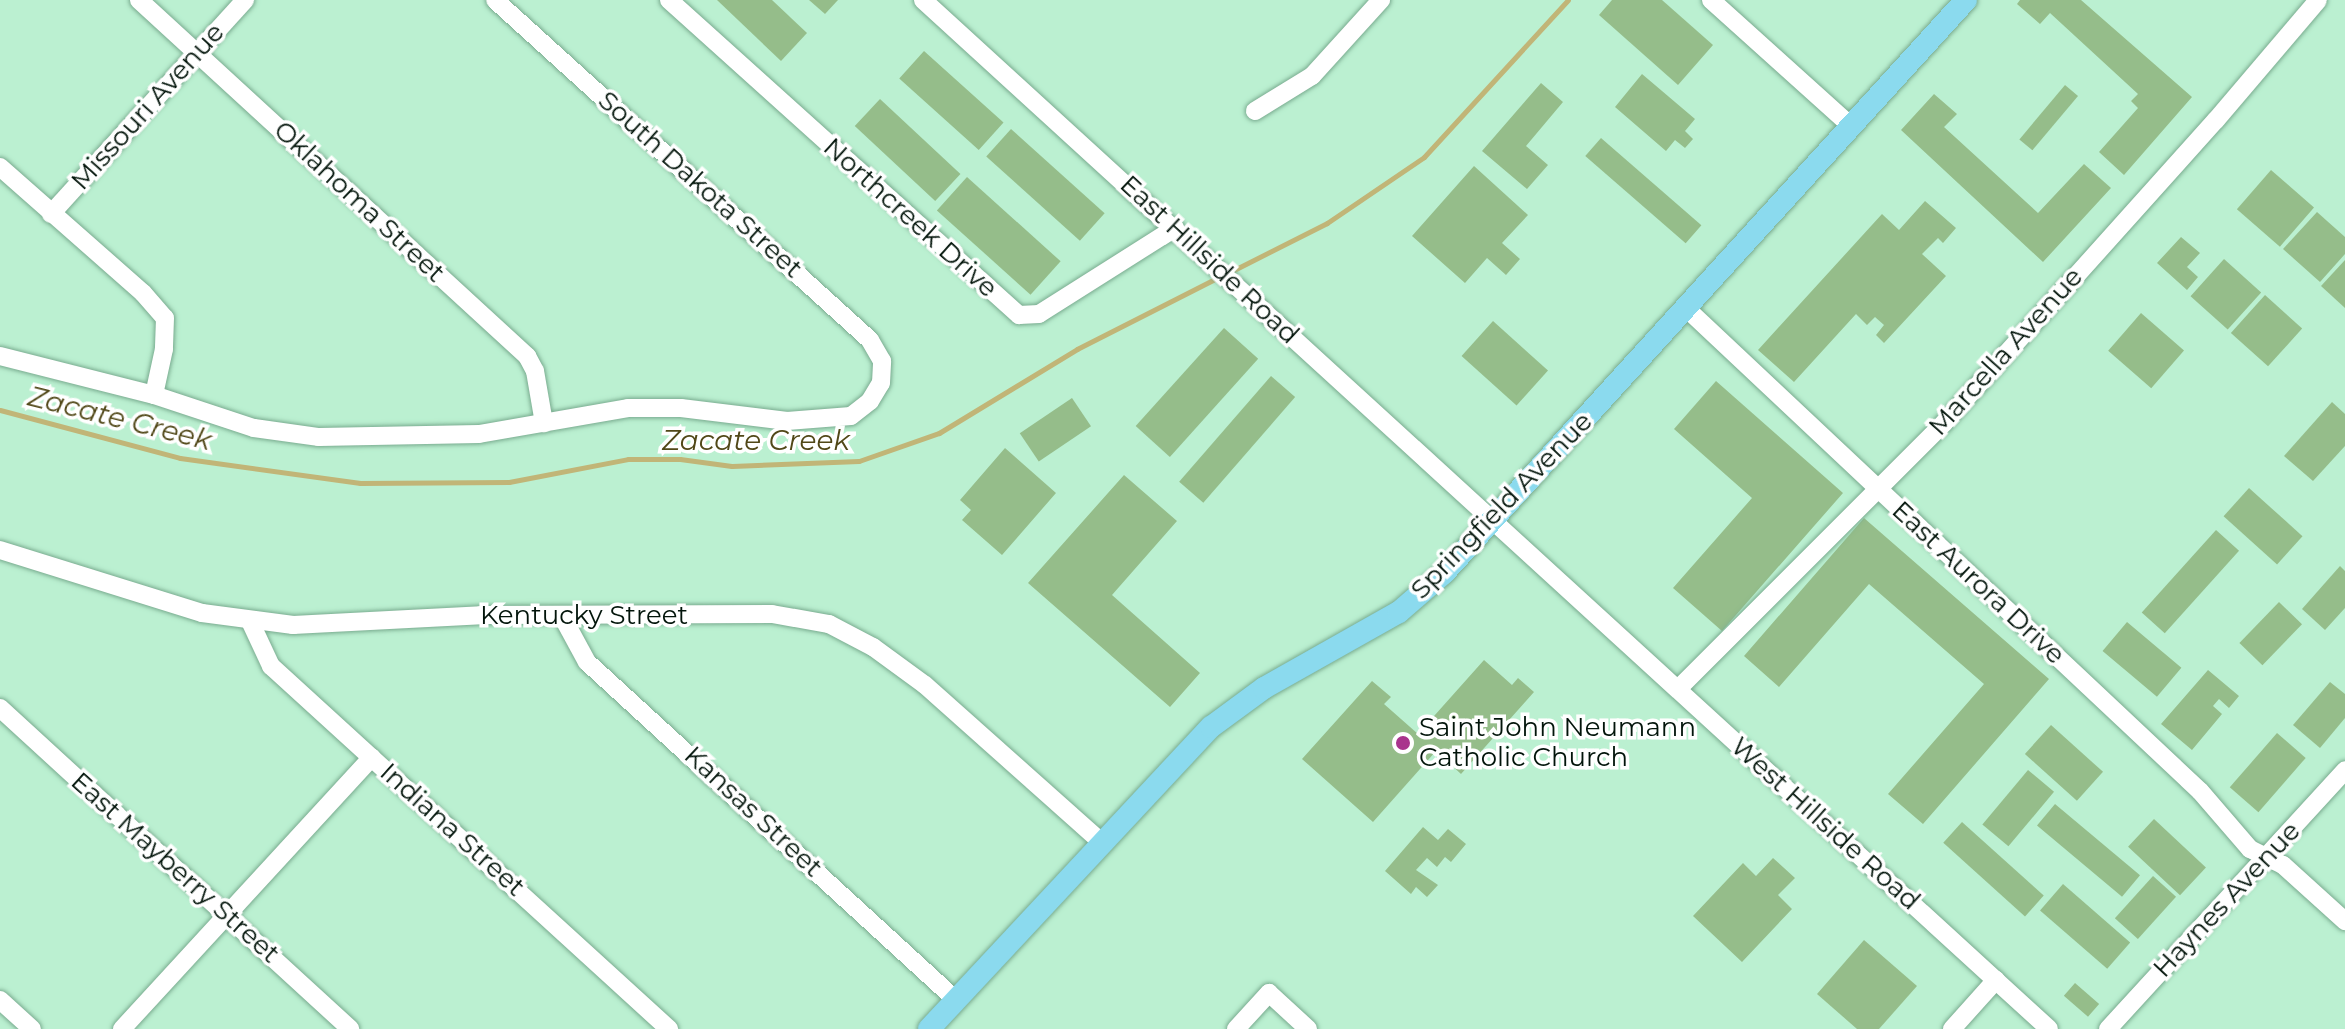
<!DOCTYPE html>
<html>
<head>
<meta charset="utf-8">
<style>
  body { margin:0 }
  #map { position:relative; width:2345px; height:1029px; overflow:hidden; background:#bbf0d1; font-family:Montserrat,sans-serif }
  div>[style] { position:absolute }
  .stream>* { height:5px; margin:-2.5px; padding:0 2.5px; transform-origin:2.5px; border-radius:2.5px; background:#c1b577 }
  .building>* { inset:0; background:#95bd8a; transform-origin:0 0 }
  .roads { filter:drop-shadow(0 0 2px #79ab8f) drop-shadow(0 0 2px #79ab8f) }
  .minor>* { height:18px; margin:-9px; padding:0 9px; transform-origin:9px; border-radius:9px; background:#fff }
  .major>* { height:22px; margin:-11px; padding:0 11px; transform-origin:11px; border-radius:11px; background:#8bdaee }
  .dots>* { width:22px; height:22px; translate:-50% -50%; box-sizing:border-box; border:4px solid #fff; border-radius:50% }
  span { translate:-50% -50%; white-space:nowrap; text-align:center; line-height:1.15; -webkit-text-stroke:7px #fff; paint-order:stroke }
  .street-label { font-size:26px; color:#02140a }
  .poi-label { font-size:26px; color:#02140a }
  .left { translate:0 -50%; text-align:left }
  .water-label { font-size:28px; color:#514818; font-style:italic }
</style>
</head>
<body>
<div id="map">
  <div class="stream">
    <i style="left:1228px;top:273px;width:111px;rotate:-26.8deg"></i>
    <i style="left:1327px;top:223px;width:117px;rotate:-34.2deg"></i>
    <i style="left:1424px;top:157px;width:213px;rotate:-47.5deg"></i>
    <i style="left:0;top:410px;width:186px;rotate:14.9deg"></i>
    <i style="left:180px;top:458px;width:182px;rotate:7.9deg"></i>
    <i style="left:360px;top:483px;width:149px;rotate:-0.4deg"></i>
    <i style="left:509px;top:482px;width:121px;rotate:-10.9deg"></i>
    <i style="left:628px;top:459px;width:52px"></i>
    <i style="left:680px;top:459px;width:52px;rotate:7.7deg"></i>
    <i style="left:732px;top:466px;width:127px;rotate:-2.3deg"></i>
    <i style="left:859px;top:461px;width:85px;rotate:-19.3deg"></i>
    <i style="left:939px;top:433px;width:162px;rotate:-31.3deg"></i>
    <i style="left:1077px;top:349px;width:159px;rotate:-26.9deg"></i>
  </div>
  <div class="building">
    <i style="clip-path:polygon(717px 0,772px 0,807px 33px,781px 61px)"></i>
    <i style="clip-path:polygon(809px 0,838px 0,825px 14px)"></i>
    <i style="clip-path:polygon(1612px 0,1662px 0,1713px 45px,1678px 85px,1599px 15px)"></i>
    <i style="clip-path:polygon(2020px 0,2081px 0,2192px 97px,2124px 175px,2099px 152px,2138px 108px,2131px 101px,2138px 94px,2050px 13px,2040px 24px,2017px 4px)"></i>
    <i style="left:924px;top:51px;width:107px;height:37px;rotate:42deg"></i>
    <i style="clip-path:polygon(1642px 74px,1695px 119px,1685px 131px,1693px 139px,1685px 148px,1675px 140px,1666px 151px,1615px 107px)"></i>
    <i style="clip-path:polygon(1541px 83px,1563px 102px,1526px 146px,1548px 165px,1527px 189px,1482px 151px)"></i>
    <i style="left:2065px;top:85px;width:17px;height:71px;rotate:40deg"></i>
    <i style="clip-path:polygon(1934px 94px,1957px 114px,1944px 127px,2038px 213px,2084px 164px,2111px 188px,2043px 262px,1901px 130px)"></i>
    <i style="left:880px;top:99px;width:110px;height:37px;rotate:43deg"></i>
    <i style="left:1011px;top:129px;width:126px;height:37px;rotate:42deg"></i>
    <i style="left:1601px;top:138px;width:133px;height:24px;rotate:41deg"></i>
    <i style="clip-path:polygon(1474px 166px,1528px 215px,1502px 243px,1520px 259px,1506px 275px,1487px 258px,1465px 283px,1412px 236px)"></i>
    <i style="left:2271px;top:170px;width:57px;height:52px;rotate:41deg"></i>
    <i style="left:967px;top:177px;width:126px;height:45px;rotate:42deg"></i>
    <i style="clip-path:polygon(1925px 201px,1956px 228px,1943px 243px,1938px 238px,1922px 254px,1946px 276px,1884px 343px,1876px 335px,1884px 325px,1875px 317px,1867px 325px,1856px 314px,1794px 382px,1758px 350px,1882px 214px,1899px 230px)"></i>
    <i style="clip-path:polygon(2317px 212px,2345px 237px,2345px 254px,2320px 282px,2283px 249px)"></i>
    <i style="clip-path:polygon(2181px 237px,2200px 253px,2187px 267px,2198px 277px,2187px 290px,2157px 263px)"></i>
    <i style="left:2224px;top:259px;width:50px;height:50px;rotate:42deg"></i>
    <i style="clip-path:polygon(2345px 260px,2345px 308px,2321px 286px)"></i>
    <i style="left:2265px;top:295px;width:50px;height:51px;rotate:42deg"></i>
    <i style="left:2141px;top:313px;width:57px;height:50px;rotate:41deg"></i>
    <i style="left:1493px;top:321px;width:74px;height:47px;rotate:42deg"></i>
    <i style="left:1224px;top:328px;width:46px;height:132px;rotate:42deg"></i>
    <i style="left:1271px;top:376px;width:32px;height:140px;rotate:41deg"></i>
    <i style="clip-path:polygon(1716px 381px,1843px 493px,1722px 631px,1673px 588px,1752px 498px,1674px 429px)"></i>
    <i style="left:1072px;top:398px;width:34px;height:63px;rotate:56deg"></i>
    <i style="clip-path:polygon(2332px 402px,2345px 414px,2345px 446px,2313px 481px,2284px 456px)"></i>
    <i style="clip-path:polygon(1005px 448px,1056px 493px,1002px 555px,962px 520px,971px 510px,960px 500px)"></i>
    <i style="clip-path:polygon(1124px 475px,1177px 521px,1112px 595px,1200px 673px,1170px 707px,1028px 583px)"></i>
    <i style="left:2249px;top:488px;width:72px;height:38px;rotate:42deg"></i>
    <i style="clip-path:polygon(1864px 518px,2049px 679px,1923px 824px,1888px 794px,1984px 684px,1869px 584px,1779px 687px,1744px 656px)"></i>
    <i style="left:2216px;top:530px;width:31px;height:111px;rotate:42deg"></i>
    <i style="clip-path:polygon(2340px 566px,2345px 571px,2345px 608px,2325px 630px,2302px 609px)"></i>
    <i style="left:2279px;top:602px;width:32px;height:57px;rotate:44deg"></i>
    <i style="left:2127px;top:622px;width:71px;height:38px;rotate:40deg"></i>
    <i style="clip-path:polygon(1484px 660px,1512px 685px,1518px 678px,1534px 692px,1461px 774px,1436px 751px,1373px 822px,1302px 759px,1372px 681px,1391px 697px,1384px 704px,1418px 734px)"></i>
    <i style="clip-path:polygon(2208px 670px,2239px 696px,2229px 708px,2219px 699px,2213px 706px,2222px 714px,2192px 750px,2161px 724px)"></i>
    <i style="clip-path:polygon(2330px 682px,2345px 694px,2345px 718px,2320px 748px,2293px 725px)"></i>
    <i style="left:2051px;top:725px;width:70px;height:39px;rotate:42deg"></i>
    <i style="left:2277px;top:733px;width:38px;height:72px;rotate:41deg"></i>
    <i style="left:2028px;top:770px;width:34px;height:71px;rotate:40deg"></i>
    <i style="left:2055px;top:804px;width:111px;height:28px;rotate:40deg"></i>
    <i style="left:2154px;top:819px;width:71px;height:38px;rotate:43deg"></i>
    <i style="left:1962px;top:822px;width:110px;height:28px;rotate:42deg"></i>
    <i style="clip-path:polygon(1423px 827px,1438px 840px,1448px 829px,1466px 844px,1451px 862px,1445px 857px,1437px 867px,1427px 858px,1416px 870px,1438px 885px,1427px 897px,1416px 887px,1411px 894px,1385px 871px)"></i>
    <i style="clip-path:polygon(1773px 858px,1795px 878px,1778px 895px,1792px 909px,1742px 962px,1693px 916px,1743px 863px,1756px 876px)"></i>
    <i style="left:2153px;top:876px;width:31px;height:57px;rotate:42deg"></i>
    <i style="left:2063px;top:884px;width:89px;height:35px;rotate:41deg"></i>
    <i style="clip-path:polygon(1864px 940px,1917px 986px,1879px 1029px,1857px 1029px,1817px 994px)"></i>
    <i style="left:2075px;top:983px;width:32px;height:17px;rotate:41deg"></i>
  </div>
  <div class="roads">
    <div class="minor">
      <i style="left:139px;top:0;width:527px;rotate:42.54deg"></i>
      <i style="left:527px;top:356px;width:17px;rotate:62deg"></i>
      <i style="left:535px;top:371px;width:53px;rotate:80.2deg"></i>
      <i style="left:669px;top:0;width:471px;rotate:42deg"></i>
      <i style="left:1019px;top:315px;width:20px;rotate:-3deg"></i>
      <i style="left:1039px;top:314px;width:161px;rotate:-32.3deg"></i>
      <i style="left:923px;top:0;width:1525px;rotate:42.42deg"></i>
      <i style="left:1711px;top:0;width:190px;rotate:42deg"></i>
      <i style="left:1255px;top:111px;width:67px;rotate:-31.6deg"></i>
      <i style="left:1312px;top:76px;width:103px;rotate:-47.8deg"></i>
      <i style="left:0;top:167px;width:191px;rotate:41.4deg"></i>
      <i style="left:143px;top:293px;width:33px;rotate:49deg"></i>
      <i style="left:165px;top:318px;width:31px;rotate:92deg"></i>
      <i style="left:164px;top:349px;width:47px;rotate:102.3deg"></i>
      <i style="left:51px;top:214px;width:289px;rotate:-47.8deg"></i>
      <i style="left:1687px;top:309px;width:704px;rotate:43.22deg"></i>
      <i style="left:2200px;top:791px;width:77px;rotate:49.2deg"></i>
      <i style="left:2250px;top:849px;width:37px;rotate:26deg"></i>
      <i style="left:2283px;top:865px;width:84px;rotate:42.1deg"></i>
      <i style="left:0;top:356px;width:159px;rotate:14.2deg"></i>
      <i style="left:154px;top:395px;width:105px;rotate:18.3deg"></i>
      <i style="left:254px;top:428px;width:66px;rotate:7.9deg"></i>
      <i style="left:319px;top:437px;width:160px;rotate:-1.1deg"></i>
      <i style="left:479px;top:434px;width:151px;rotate:-9.9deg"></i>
      <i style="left:628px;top:408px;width:53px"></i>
      <i style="left:681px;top:408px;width:107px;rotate:7deg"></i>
      <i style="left:787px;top:421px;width:64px;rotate:-4.5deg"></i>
      <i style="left:851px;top:416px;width:24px;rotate:-38deg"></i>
      <i style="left:870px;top:401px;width:21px;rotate:-59deg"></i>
      <i style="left:881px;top:383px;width:22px;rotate:-87deg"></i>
      <i style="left:882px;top:361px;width:24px;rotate:-120deg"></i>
      <i style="left:870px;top:340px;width:506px;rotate:-137.8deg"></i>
      <i style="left:0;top:550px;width:212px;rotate:17.3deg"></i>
      <i style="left:202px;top:613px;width:92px;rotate:7.5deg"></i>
      <i style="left:293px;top:625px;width:188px;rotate:-3deg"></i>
      <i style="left:481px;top:615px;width:291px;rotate:-0.2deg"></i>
      <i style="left:772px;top:614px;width:58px;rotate:10deg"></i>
      <i style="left:829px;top:624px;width:50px;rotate:27.6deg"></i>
      <i style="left:873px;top:647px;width:64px;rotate:36.2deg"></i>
      <i style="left:925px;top:685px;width:236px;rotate:41.7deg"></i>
      <i style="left:562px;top:616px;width:52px;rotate:61.5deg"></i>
      <i style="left:587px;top:662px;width:500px;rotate:42.49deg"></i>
      <i style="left:250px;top:621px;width:50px;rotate:65deg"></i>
      <i style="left:271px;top:666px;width:539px;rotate:42.37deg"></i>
      <i style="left:1678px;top:689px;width:376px;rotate:-45deg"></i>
      <i style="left:1944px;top:423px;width:407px;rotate:-48.1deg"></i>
      <i style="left:2216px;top:120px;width:157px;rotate:-49.6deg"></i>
      <i style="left:0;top:708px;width:475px;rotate:42.5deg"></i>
      <i style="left:0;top:1000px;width:43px;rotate:42.2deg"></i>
      <i style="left:122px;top:1029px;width:369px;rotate:-47.4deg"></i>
      <i style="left:1236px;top:1029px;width:49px;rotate:-47.5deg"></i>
      <i style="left:1269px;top:993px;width:53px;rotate:42.7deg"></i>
      <i style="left:1952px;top:1029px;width:66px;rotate:-48.1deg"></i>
      <i style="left:2108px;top:1029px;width:351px;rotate:-47.5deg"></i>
    </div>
    <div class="major">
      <i style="left:929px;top:1029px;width:413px;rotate:-47deg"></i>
      <i style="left:1211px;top:727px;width:66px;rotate:-36.3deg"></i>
      <i style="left:1264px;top:688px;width:155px;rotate:-29.4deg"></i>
      <i style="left:1399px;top:612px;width:60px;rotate:-40.9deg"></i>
      <i style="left:1444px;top:573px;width:775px;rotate:-47.67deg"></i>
    </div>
  </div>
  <div class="dots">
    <i style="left:1403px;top:743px;background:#a9348d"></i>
  </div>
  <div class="street-label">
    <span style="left:148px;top:107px;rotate:-48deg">Missouri Avenue</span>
    <span style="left:700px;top:185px;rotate:42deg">South Dakota Street</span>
    <span style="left:359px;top:202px;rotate:43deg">Oklahoma Street</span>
    <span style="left:910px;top:218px;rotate:42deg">Northcreek Drive</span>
    <span style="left:1209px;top:260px;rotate:43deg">East Hillside Road</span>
    <span style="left:2006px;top:352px;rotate:-48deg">Marcella Avenue</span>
    <span style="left:1502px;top:506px;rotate:-46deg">Springfield Avenue</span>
    <span style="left:1978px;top:583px;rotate:43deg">East Aurora Drive</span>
    <span style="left:584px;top:616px">Kentucky Street</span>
    <span style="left:753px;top:812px;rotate:43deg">Kansas Street</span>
    <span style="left:1825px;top:824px;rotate:42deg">West Hillside Road</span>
    <span style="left:452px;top:830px;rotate:42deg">Indiana Street</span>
    <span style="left:175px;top:868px;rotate:42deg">East Mayberry Street</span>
    <span style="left:2227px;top:900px;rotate:-47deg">Haynes Avenue</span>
  </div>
  <div class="poi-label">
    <span class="left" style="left:1419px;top:743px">Saint John Neumann<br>Catholic Church</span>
  </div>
  <div class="water-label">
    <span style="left:120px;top:418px;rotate:14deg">Zacate Creek</span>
    <span style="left:756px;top:440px">Zacate Creek</span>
  </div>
</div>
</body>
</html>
